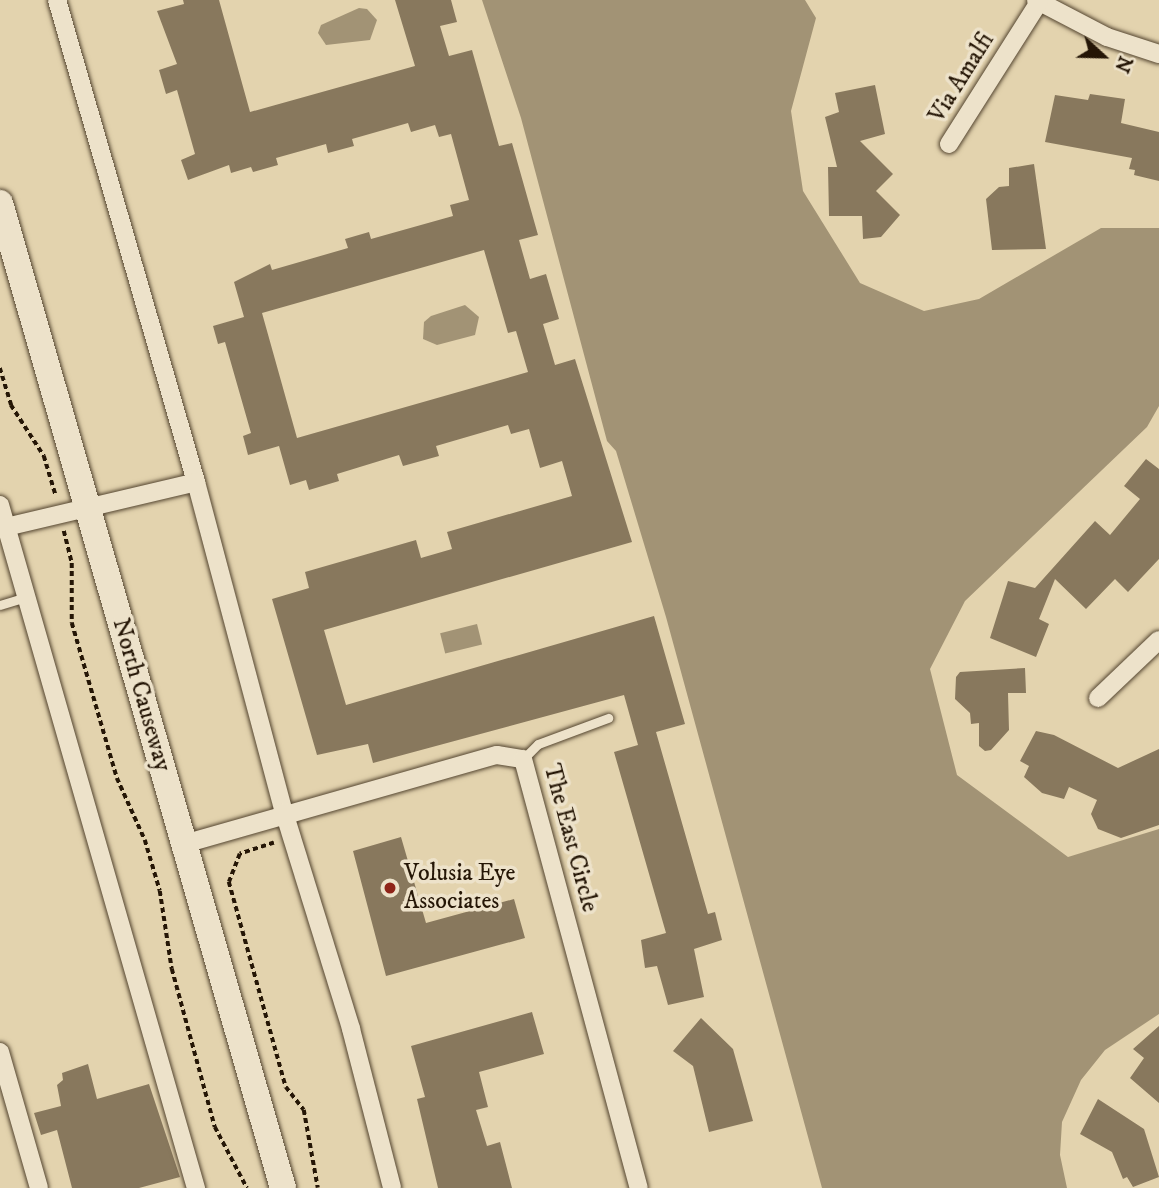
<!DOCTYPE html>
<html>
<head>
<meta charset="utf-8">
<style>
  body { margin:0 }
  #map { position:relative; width:1159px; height:1188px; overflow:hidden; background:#e3d3ae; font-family:"IM FELL DW Pica",serif }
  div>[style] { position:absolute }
  .water>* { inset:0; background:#a29375; transform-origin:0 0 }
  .building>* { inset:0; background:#88785d }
  .path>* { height:3.5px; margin-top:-1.75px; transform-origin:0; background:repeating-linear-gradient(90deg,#251606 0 5px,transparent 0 8.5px) }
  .roads { filter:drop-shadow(0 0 2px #544530) drop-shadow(0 0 2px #544530) }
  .lane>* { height:9px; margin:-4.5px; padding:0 4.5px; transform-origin:4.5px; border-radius:4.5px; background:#ede2ca }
  .street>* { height:18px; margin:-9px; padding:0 9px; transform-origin:9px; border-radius:9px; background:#ede2ca }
  .secondary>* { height:26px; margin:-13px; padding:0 13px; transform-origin:13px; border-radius:13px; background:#ede2ca }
  .dots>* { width:19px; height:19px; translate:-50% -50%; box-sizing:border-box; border:4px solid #ede2ca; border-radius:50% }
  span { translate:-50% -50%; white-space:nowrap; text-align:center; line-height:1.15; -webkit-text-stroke:7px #ede2ca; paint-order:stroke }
  .street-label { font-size:24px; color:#251606 }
  .poi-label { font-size:24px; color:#251606 }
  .left { translate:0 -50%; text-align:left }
  .north { position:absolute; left:1068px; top:21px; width:70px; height:70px; -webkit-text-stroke:5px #ede2ca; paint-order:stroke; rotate:112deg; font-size:19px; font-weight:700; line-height:28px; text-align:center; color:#251606 }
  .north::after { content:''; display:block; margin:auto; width:24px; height:32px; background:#251606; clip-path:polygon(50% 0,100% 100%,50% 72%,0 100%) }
</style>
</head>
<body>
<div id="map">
  <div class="water">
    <i style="clip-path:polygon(482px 0,805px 0,816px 18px,791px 111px,803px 191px,860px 283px,924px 311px,979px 299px,1101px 228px,1159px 228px,1159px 406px,1147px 427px,965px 601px,930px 669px,957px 775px,1068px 857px,1159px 829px,1159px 1014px,1105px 1050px,1081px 1080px,1062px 1122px,1060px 1155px,1067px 1188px,822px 1188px,666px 617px,616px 451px,607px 441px,521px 118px)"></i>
    <i style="clip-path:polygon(359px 8px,367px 9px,377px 20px,370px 40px,326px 45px,318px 33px,321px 25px)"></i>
    <i style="clip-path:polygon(465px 305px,479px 317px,475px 335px,437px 345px,423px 339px,424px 322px,431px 316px)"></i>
    <i style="left:477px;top:624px;width:21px;height:38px;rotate:76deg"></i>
  </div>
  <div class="building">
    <i style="clip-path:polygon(evenodd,183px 0,219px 0,250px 112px,415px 66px,395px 0,451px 0,457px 22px,440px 26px,449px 56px,472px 50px,499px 146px,512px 143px,538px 235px,519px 240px,530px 279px,546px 274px,559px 319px,543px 324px,555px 365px,575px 359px,632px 542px,324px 630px,346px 705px,654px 616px,685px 724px,656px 732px,708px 914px,715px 912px,722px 940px,694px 949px,704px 997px,668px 1005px,657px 966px,645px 968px,641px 940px,666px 933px,614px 752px,638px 745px,624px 695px,373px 763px,368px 744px,317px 755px,272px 599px,309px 588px,305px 572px,416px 540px,421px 558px,452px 549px,447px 532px,572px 496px,562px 461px,540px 468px,529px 429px,511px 434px,508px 425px,436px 446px,439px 456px,403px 466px,399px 455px,337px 474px,339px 481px,309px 490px,306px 480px,290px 485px,279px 446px,248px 455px,243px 436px,251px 433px,225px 342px,218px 344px,213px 326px,244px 317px,234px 282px,270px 264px,272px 270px,348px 248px,345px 239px,369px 232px,371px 239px,453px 216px,450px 205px,469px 200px,451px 134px,439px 137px,435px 125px,411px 132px,408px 123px,352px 139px,354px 146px,328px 153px,326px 144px,276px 158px,278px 165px,253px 172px,251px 167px,231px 173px,229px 165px,188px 180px,181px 160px,195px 154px,177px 90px,166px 94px,159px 70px,177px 64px,157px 11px,184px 4px,183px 0,484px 250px,508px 333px,516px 331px,528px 372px,297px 438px,262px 313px,484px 250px)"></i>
    <i style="clip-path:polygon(875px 85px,885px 134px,860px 141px,893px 174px,876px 191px,900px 215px,881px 237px,863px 239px,862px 216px,829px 216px,828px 167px,837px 167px,825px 117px,839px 112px,835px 93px)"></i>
    <i style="clip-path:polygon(1090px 94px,1125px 99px,1121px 123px,1159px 132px,1159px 181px,1134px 175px,1135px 170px,1129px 169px,1132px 158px,1045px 142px,1055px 95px,1088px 100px)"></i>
    <i style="clip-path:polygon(1034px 164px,1046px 249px,992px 250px,986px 199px,999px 187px,1009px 186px,1009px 168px)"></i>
    <i style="clip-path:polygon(1146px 459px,1159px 469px,1159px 559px,1128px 592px,1115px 579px,1086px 609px,1055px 579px,1039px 619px,1049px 624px,1036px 657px,990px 638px,1008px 581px,1035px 588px,1095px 521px,1110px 535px,1140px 499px,1124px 486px)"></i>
    <i style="clip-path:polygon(1025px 668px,1026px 693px,1008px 693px,1009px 730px,991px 750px,985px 751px,979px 746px,979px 723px,971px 724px,970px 713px,955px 699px,956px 677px,960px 672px)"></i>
    <i style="clip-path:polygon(1036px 731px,1054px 735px,1118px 768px,1159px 749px,1159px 825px,1121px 838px,1098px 829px,1091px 814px,1097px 800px,1069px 787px,1064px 799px,1042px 793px,1024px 777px,1029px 766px,1020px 761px)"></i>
    <i style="clip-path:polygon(401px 837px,426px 923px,514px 899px,525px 938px,386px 976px,353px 851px)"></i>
    <i style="clip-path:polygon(532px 1012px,544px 1054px,479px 1072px,488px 1107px,476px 1110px,487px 1146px,500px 1142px,512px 1188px,438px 1188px,417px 1099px,425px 1097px,411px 1046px)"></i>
    <i style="clip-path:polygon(701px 1018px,733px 1049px,753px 1121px,709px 1132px,693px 1066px,673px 1051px)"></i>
    <i style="clip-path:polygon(1159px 1026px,1159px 1103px,1130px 1078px,1144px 1058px,1133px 1049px)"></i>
    <i style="clip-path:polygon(88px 1064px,97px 1099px,149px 1084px,180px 1177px,139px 1188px,72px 1188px,57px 1130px,41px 1135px,34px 1113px,61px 1106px,57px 1085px,63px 1080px,62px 1073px)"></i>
    <i style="clip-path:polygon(1098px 1099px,1144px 1129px,1159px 1177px,1133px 1187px,1127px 1177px,1123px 1179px,1112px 1152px,1080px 1134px)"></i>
  </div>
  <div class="path">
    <i style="left:0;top:368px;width:39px;rotate:73deg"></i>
    <i style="left:11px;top:405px;width:61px;rotate:57.1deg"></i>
    <i style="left:44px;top:456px;width:42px;rotate:73.3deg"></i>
    <i style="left:64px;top:531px;width:33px;rotate:76deg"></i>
    <i style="left:72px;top:563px;width:60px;rotate:90deg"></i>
    <i style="left:72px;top:623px;width:161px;rotate:73.8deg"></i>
    <i style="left:117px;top:778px;width:68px;rotate:65.7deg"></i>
    <i style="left:145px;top:840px;width:53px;rotate:73.6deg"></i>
    <i style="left:160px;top:891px;width:79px;rotate:81.3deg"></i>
    <i style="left:172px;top:969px;width:164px;rotate:74.8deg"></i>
    <i style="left:215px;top:1127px;width:69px;rotate:62.3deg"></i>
    <i style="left:274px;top:843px;width:36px;rotate:162deg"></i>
    <i style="left:240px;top:854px;width:30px;rotate:111deg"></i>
    <i style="left:229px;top:882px;width:213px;rotate:74.5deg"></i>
    <i style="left:286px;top:1087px;width:29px;rotate:52deg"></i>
    <i style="left:304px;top:1110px;width:79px;rotate:79.8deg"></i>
  </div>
  <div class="roads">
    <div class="lane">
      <i style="left:0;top:605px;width:28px;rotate:-17deg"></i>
      <i style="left:523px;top:759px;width:21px;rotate:-45deg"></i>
      <i style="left:538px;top:744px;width:75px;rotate:-20.4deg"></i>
    </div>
    <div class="street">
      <i style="left:57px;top:0;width:502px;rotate:73.91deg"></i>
      <i style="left:196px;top:482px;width:342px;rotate:75.1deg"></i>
      <i style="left:284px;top:812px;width:227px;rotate:72.8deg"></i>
      <i style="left:351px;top:1029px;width:164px;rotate:75.5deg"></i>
      <i style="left:1036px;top:0;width:80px;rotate:27.5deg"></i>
      <i style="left:1107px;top:37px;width:55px;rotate:18.1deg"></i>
      <i style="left:949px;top:144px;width:168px;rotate:-57.6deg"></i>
      <i style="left:0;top:505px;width:711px;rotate:73.99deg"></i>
      <i style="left:6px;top:527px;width:195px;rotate:-13.3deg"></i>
      <i style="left:1098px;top:698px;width:84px;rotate:-43.6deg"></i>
      <i style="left:184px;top:844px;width:325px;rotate:-15.9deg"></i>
      <i style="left:497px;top:755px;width:26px;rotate:9deg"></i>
      <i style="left:523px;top:759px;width:444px;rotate:74.9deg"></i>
      <i style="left:0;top:1052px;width:141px;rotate:74deg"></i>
    </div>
    <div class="secondary">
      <i style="left:0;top:203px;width:1025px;rotate:73.97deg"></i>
    </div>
  </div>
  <div class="dots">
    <i style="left:390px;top:888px;background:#8f2418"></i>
  </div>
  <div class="street-label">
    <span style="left:962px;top:78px;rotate:-58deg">Via Amalfi</span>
    <span style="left:141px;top:695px;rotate:74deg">North Causeway</span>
    <span style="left:570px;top:838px;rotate:75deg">The East Circle</span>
  </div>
  <div class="poi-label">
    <span class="left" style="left:404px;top:888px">Volusia Eye<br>Associates</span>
  </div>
  <div class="north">N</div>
</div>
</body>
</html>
